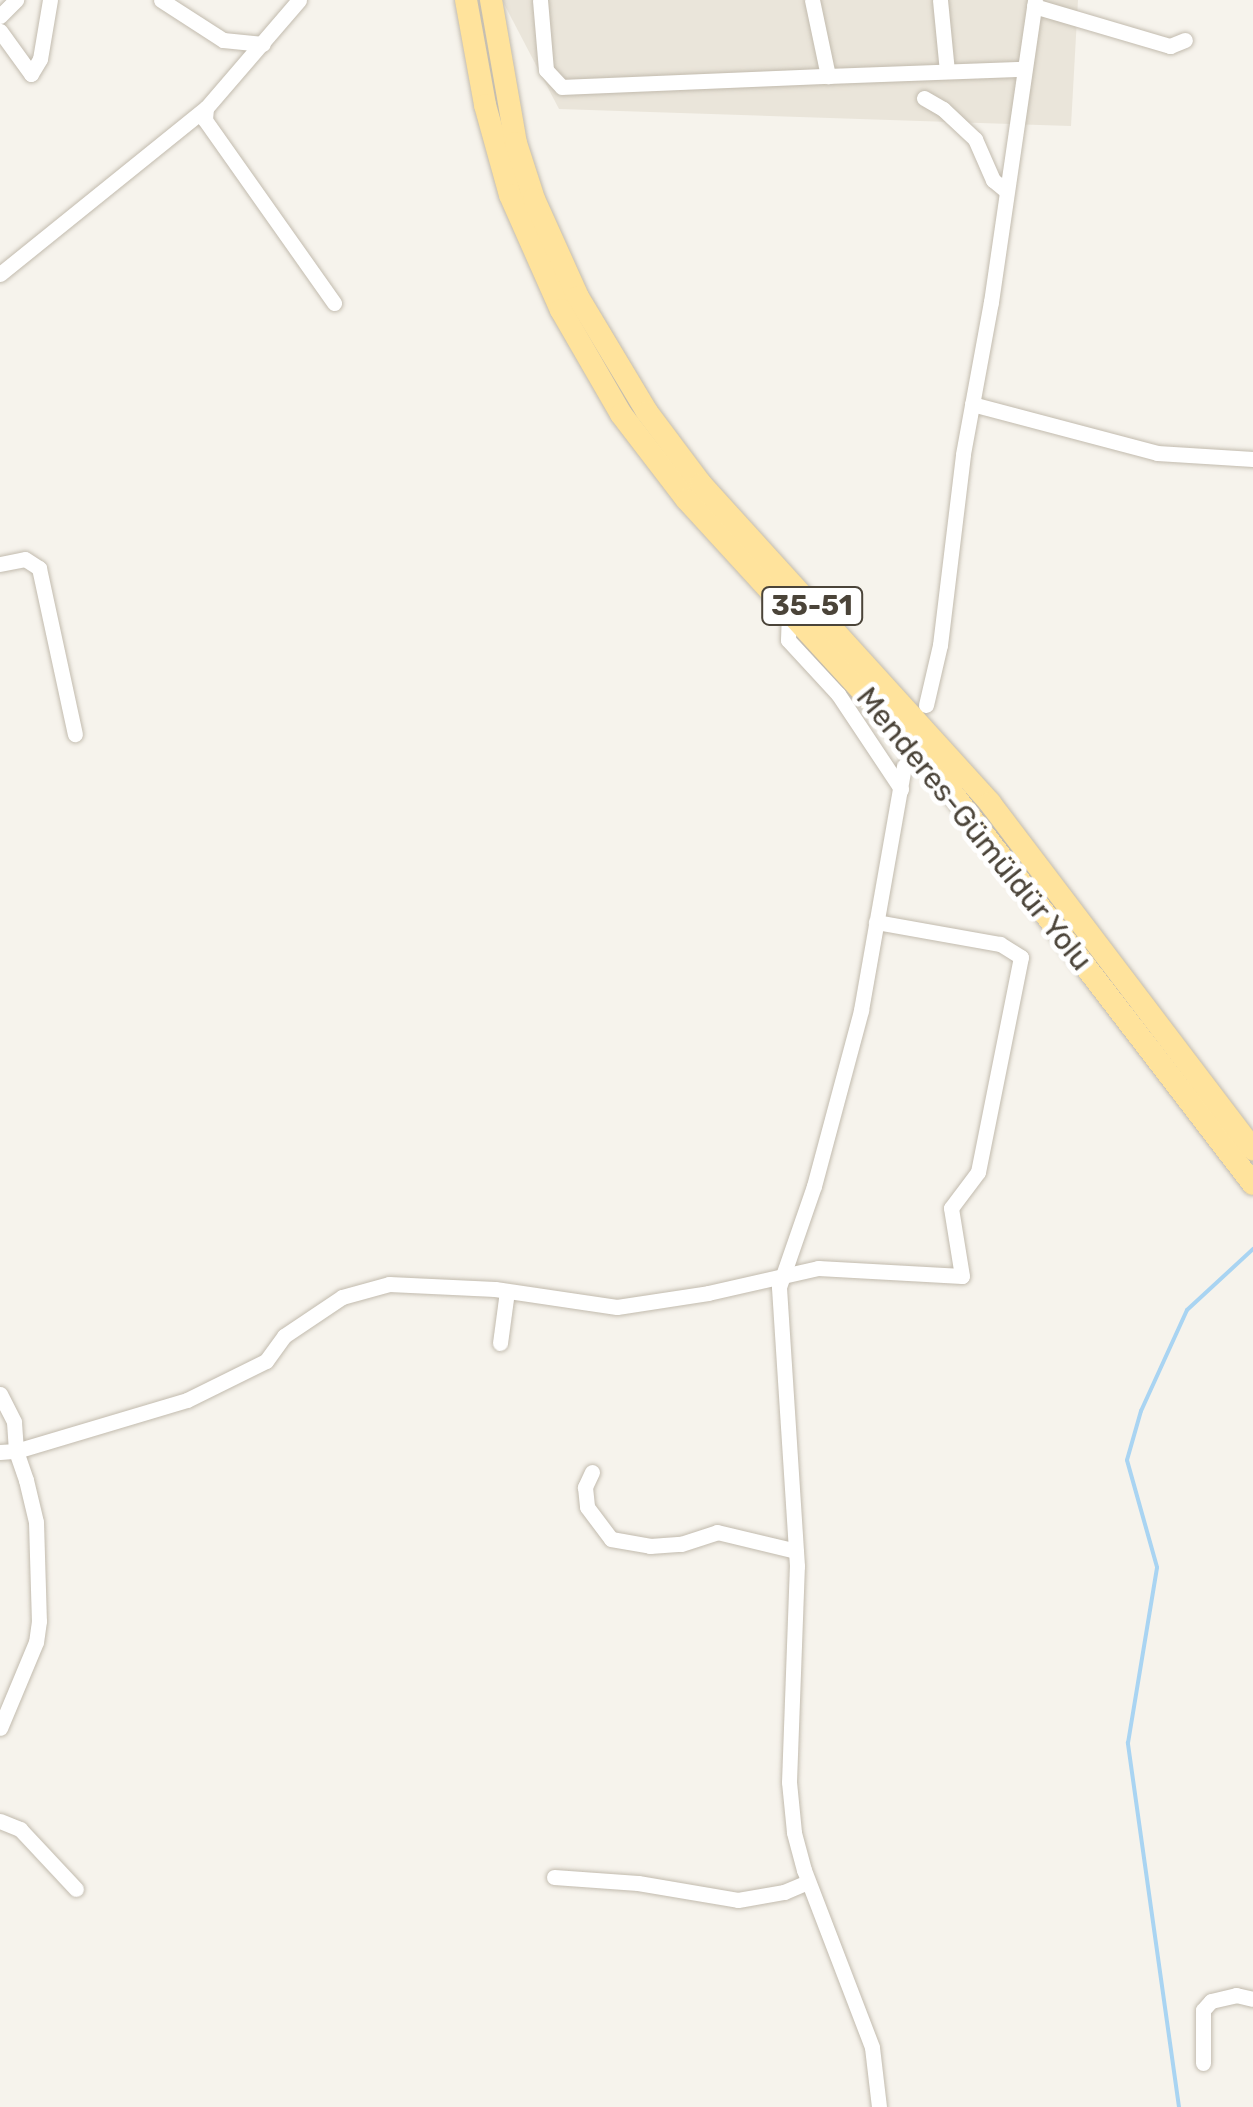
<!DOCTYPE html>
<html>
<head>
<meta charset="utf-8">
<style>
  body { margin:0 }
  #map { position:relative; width:1253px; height:2107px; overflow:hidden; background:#f6f3ec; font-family:Rubik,sans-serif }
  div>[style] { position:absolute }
  .residential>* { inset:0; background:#eae5da }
  .stream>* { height:4px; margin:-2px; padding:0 2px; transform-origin:2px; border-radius:2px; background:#a9d4f2 }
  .roads { filter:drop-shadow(0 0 2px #c2bbae) drop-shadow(0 0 2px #c2bbae) }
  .minor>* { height:15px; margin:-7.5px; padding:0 7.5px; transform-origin:7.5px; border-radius:7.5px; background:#fff }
  .primary>* { height:22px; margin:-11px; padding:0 11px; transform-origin:11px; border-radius:11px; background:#ffe39c }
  span { translate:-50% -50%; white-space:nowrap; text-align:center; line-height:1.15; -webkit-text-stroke:10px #fff; paint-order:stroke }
  .shield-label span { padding:2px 8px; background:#fff; border:2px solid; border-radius:8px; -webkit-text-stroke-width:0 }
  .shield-label { font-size:28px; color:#4b4439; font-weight:700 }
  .street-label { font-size:30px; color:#4b4439 }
</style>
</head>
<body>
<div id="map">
  <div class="residential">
    <i style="clip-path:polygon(502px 0,1078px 0,1071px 126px,559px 109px)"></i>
  </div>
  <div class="stream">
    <i style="left:1179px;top:2107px;width:368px;rotate:-98deg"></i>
    <i style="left:1128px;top:1743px;width:178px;rotate:-80.6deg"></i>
    <i style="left:1157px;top:1567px;width:111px;rotate:-105.7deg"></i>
    <i style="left:1127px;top:1460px;width:51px;rotate:-74.1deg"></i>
    <i style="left:1141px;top:1411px;width:111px;rotate:-65.5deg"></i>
    <i style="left:1187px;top:1310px;width:90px;rotate:-42.7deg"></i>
  </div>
  <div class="roads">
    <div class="minor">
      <i style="left:161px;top:0;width:74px;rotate:32.8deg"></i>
      <i style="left:223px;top:40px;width:40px;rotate:5.7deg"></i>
      <i style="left:299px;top:0;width:143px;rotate:130.7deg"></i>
      <i style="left:206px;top:108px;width:12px;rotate:95deg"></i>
      <i style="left:205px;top:120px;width:224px;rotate:54.8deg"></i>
      <i style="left:540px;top:0;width:70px;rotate:85.1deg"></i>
      <i style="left:546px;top:70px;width:23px;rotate:47deg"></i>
      <i style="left:562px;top:87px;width:266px;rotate:-2.4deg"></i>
      <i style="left:812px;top:0;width:78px;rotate:78.1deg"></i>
      <i style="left:828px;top:76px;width:195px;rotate:-2.1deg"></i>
      <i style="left:940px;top:0;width:71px;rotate:84.4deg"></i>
      <i style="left:1034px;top:6px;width:142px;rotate:16.4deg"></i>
      <i style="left:1170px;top:46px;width:16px;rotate:-22deg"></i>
      <i style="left:0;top:16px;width:23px;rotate:-45deg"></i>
      <i style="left:0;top:31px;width:53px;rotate:54.2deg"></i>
      <i style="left:31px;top:74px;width:17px;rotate:-59deg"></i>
      <i style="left:40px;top:59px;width:60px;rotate:-80.4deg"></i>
      <i style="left:924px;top:98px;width:22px;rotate:30deg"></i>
      <i style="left:943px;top:109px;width:44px;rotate:43.2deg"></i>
      <i style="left:975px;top:139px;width:45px;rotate:66.3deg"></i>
      <i style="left:993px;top:180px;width:14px;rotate:39deg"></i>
      <i style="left:0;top:274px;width:265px;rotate:-38.9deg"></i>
      <i style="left:972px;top:404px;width:191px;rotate:14.8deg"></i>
      <i style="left:1157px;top:453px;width:96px;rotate:3.6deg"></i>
      <i style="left:0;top:564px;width:25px;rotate:-11deg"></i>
      <i style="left:25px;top:559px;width:17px;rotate:33deg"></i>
      <i style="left:39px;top:568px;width:170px;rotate:77.8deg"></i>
      <i style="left:789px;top:611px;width:29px;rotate:92deg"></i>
      <i style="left:788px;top:640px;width:74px;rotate:47.2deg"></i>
      <i style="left:838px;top:694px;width:114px;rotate:56.4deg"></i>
      <i style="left:926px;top:705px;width:62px;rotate:-76.9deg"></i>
      <i style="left:940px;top:645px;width:192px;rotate:-83.1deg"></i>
      <i style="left:963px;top:454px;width:155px;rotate:-79.6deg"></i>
      <i style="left:991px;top:302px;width:305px;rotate:-81.7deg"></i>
      <i style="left:500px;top:1343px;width:52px;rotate:-82.3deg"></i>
      <i style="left:0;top:1394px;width:31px;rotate:63deg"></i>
      <i style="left:14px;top:1422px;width:29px;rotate:86deg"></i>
      <i style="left:16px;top:1451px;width:178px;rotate:-16.6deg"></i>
      <i style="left:187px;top:1400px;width:88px;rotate:-26.3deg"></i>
      <i style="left:266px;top:1361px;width:31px;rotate:-54deg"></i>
      <i style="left:284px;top:1336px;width:70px;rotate:-33.9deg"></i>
      <i style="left:342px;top:1297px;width:49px;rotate:-15.5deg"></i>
      <i style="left:389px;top:1284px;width:106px;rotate:2.7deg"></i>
      <i style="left:495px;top:1289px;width:123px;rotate:8.4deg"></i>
      <i style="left:617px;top:1307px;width:92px;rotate:-8.7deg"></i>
      <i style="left:708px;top:1293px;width:113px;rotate:-12.8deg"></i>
      <i style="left:818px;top:1268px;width:144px;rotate:3.2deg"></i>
      <i style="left:962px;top:1276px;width:69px;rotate:-99.2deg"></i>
      <i style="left:951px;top:1208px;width:45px;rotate:-53.1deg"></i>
      <i style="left:978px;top:1172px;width:219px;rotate:-78.7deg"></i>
      <i style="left:1021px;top:957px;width:25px;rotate:-148deg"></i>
      <i style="left:1000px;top:944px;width:126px;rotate:-169.9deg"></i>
      <i style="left:0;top:1452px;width:16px;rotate:-4deg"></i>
      <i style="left:16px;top:1451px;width:31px;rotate:71deg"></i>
      <i style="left:26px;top:1480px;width:43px;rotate:76.6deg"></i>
      <i style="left:36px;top:1522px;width:99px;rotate:88.3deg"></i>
      <i style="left:39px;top:1621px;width:21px;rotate:98deg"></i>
      <i style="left:36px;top:1642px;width:93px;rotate:112.7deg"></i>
      <i style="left:592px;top:1472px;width:17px;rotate:115deg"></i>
      <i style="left:585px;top:1487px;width:20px;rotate:84deg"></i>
      <i style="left:587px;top:1507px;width:40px;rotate:53deg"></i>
      <i style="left:611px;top:1539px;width:40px;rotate:10deg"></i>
      <i style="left:650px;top:1546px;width:31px;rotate:-4deg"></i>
      <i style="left:681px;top:1544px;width:38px;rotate:-18deg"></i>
      <i style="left:717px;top:1532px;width:81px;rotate:13.5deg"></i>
      <i style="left:0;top:1821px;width:22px;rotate:22deg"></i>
      <i style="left:20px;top:1829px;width:82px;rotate:47deg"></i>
      <i style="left:554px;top:1877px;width:84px;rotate:4.1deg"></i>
      <i style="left:638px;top:1883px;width:101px;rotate:9.6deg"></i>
      <i style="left:738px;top:1900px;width:47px;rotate:-9.9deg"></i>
      <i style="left:784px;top:1892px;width:26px;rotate:-23deg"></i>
      <i style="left:1203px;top:2063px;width:53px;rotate:-90deg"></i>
      <i style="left:1203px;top:2010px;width:12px;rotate:-48deg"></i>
      <i style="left:1211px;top:2001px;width:26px;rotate:-13deg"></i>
      <i style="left:1236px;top:1995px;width:17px;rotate:13deg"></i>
      <i style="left:879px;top:2107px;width:60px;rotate:-96.7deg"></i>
      <i style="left:872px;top:2047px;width:190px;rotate:-111deg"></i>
      <i style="left:804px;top:1870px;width:39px;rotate:-105deg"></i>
      <i style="left:794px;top:1832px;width:50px;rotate:-95.7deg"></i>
      <i style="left:789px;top:1782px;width:216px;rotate:-87.9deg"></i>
      <i style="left:797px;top:1566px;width:280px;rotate:-93.7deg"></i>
      <i style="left:779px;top:1287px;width:107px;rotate:-70.9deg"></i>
      <i style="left:814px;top:1186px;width:182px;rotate:-75deg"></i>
      <i style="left:861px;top:1010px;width:248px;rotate:-80deg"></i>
    </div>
    <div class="primary">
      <i style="left:466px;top:0;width:107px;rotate:79.7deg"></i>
      <i style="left:485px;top:105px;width:93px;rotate:74.5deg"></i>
      <i style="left:510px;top:195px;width:126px;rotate:66.1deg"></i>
      <i style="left:561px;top:310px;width:120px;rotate:60deg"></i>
      <i style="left:621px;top:414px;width:108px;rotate:52.5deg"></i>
      <i style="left:687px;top:500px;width:362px;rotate:47.5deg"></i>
      <i style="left:932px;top:767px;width:526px;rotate:52.41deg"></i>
      <i style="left:491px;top:0;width:145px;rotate:80.1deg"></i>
      <i style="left:516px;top:143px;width:59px;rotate:72.2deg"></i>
      <i style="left:534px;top:199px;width:107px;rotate:65.8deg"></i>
      <i style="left:578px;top:297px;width:134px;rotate:59deg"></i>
      <i style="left:647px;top:412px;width:90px;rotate:53.1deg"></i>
      <i style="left:701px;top:484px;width:430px;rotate:47.8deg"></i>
      <i style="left:990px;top:803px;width:435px;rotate:52.8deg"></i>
    </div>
  </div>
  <div class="shield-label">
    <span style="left:812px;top:606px">35-51</span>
  </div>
  <div class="street-label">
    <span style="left:974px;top:829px;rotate:51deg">Menderes-Gümüldür Yolu</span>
  </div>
</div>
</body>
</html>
